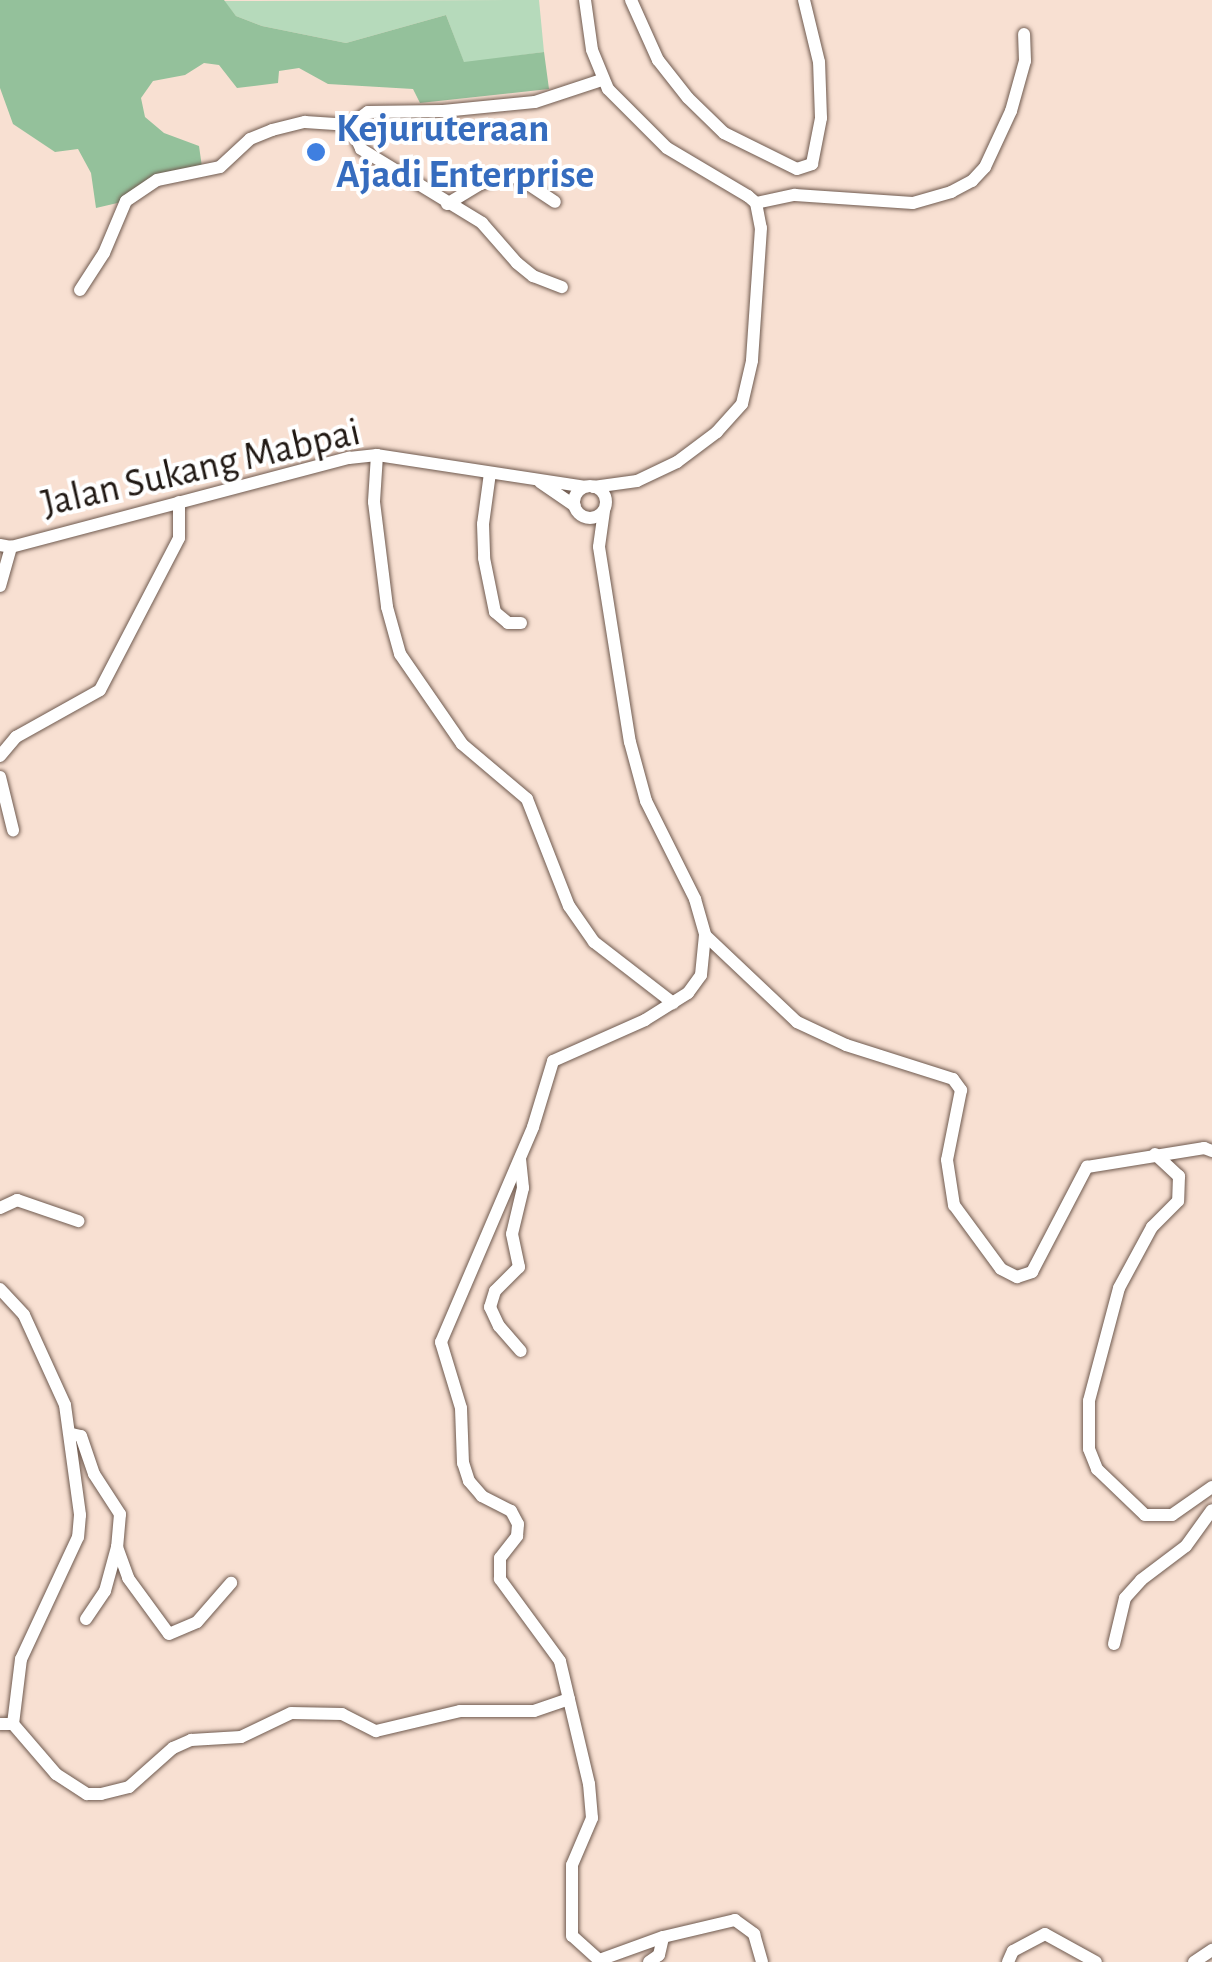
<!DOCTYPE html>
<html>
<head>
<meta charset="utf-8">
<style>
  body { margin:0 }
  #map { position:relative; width:1212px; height:1962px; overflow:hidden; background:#f8e0d2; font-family:"Alegreya Sans",sans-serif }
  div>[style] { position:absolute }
  .green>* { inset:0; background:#b6dabb }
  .forest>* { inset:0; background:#94c19b }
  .roads { filter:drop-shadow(0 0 2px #6f5a4f) drop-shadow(0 0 2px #6f5a4f) }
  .minor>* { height:12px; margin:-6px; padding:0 6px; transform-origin:6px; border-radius:6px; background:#fff }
  .minor>.ring { margin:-6px; padding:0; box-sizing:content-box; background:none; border:12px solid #fff; border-radius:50% }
  .dots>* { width:28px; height:28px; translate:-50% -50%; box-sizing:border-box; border:5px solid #fff; border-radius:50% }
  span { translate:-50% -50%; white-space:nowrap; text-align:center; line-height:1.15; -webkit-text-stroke:8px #fff; paint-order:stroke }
  .shop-label { font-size:40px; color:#366cbe; font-weight:700 }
  .left { translate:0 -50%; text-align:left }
  .street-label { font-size:40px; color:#201813 }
</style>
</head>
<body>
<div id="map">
  <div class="green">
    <i style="clip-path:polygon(539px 0,544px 52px,464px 63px,446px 15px,346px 43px,262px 26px,236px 16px,224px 1px)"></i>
  </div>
  <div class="forest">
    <i style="clip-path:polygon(0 0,224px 0,236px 16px,262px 26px,346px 43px,446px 15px,464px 62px,544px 52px,549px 89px,420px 103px,413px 89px,328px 84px,299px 68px,279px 71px,278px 83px,237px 88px,219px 65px,204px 63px,185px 75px,153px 81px,141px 98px,145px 117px,164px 133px,199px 146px,203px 174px,174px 177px,126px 201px,96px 208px,91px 173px,78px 149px,55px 152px,13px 124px,0 88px)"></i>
  </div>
  <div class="roads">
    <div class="minor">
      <i style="left:585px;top:0;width:50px;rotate:82deg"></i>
      <i style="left:592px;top:50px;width:42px;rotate:67.7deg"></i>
      <i style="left:608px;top:89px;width:83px;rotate:45deg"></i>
      <i style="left:667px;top:148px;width:94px;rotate:30.7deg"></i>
      <i style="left:748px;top:196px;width:11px;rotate:41deg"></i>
      <i style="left:756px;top:203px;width:25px;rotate:79deg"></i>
      <i style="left:761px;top:228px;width:133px;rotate:93.9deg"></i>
      <i style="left:752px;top:361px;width:44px;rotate:103.1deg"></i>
      <i style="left:742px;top:404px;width:38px;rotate:132deg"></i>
      <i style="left:717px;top:432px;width:50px;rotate:143.1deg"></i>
      <i style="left:677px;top:462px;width:44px;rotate:154.6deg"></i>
      <i style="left:637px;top:481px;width:44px;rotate:172.2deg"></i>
      <i style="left:631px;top:0;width:66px;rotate:65.8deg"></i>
      <i style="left:658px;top:60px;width:48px;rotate:51.7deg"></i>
      <i style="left:688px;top:98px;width:50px;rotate:44.2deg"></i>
      <i style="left:724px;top:133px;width:81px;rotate:26.3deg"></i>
      <i style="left:797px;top:169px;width:16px;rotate:-18deg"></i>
      <i style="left:812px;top:164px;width:47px;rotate:-78.9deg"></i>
      <i style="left:821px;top:118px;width:56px;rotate:-92deg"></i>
      <i style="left:819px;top:62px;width:64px;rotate:-103.6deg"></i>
      <i style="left:350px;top:125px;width:26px;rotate:65deg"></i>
      <i style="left:361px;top:149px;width:142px;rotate:31.4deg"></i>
      <i style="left:482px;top:223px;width:53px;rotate:48.8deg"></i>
      <i style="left:517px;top:263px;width:21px;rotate:39deg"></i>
      <i style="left:533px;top:276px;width:31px;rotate:21deg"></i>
      <i style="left:756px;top:203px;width:40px;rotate:-12deg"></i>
      <i style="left:795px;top:195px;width:118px;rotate:3.9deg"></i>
      <i style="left:913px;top:203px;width:40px;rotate:-16deg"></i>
      <i style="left:951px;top:192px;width:24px;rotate:-28deg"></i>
      <i style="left:972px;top:181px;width:19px;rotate:-47deg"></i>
      <i style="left:985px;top:167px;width:62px;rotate:-65.1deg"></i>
      <i style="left:1011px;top:111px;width:52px;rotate:-74.4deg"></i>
      <i style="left:1025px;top:61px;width:27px;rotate:-92deg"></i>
      <i style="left:447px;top:204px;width:39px;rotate:-31deg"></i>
      <i style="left:480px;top:184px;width:25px;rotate:-18deg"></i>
      <i style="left:504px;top:176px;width:15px;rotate:8deg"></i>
      <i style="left:519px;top:178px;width:43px;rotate:33.7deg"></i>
      <i style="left:80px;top:290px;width:44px;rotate:-57deg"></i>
      <i style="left:104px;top:253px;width:56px;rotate:-67.1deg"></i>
      <i style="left:126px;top:201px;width:37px;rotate:-34deg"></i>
      <i style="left:157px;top:180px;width:64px;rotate:-11.7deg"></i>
      <i style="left:220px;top:167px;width:41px;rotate:-43deg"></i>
      <i style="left:250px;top:139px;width:24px;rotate:-22deg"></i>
      <i style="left:272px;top:130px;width:34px;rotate:-14deg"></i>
      <i style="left:305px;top:122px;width:45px;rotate:3.8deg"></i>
      <i style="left:350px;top:125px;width:22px;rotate:-36deg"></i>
      <i style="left:368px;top:112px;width:75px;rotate:-0.8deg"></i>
      <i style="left:443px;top:111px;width:92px;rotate:-5.6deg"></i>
      <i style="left:535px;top:102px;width:71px;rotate:-18.2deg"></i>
      <i style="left:377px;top:455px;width:47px;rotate:93.7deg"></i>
      <i style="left:374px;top:502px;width:106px;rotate:82.9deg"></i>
      <i style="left:387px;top:607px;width:49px;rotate:74.5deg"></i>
      <i style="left:400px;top:654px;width:109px;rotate:55.4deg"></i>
      <i style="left:462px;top:744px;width:85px;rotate:40.2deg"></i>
      <i style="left:527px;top:799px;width:115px;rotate:68.6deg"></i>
      <i style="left:569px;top:906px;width:44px;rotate:55.2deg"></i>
      <i style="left:594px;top:942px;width:100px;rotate:37.7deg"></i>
      <i style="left:490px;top:473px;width:51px;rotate:97.8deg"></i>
      <i style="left:483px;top:524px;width:34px;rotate:88deg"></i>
      <i style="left:484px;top:558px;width:55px;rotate:78.5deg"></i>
      <i style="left:495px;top:612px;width:17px;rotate:40deg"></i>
      <i style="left:508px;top:623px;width:13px"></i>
      <i style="left:540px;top:482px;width:42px;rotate:34.4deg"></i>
      <i class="ring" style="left:574px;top:486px;width:20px;height:20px"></i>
      <i style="left:604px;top:511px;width:36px;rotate:98deg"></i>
      <i style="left:599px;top:547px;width:197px;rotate:81deg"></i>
      <i style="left:630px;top:742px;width:61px;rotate:74.8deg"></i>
      <i style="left:646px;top:801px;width:110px;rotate:63.4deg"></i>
      <i style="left:695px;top:899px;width:37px;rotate:74deg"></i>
      <i style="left:705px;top:935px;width:127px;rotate:43.4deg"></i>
      <i style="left:797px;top:1022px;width:54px;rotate:25.1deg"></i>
      <i style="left:846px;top:1045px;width:112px;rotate:17.6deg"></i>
      <i style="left:953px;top:1079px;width:14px;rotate:54deg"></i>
      <i style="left:961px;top:1090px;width:71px;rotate:101.3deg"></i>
      <i style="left:947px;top:1160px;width:46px;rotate:81.2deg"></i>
      <i style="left:954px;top:1205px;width:79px;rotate:53.7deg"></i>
      <i style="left:1001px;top:1269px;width:18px;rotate:27deg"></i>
      <i style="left:1017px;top:1277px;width:16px;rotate:-18deg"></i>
      <i style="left:1032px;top:1272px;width:119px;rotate:-62.4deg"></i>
      <i style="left:1087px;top:1167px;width:119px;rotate:-9.2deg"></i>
      <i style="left:1204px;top:1148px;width:9px;rotate:21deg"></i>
      <i style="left:0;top:545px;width:11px;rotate:10deg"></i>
      <i style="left:11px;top:547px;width:350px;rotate:-14.8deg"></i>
      <i style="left:349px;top:458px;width:28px;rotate:-6deg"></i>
      <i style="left:377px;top:455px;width:210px;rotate:8.7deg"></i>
      <i style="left:0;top:586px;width:41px;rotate:-74.2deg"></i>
      <i style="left:0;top:756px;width:25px;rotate:-50deg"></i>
      <i style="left:16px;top:737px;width:96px;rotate:-29.2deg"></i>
      <i style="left:100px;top:690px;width:171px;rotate:-62.5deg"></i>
      <i style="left:179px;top:538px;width:36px;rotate:-90deg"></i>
      <i style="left:0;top:777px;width:55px;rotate:76.2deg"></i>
      <i style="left:1155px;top:1154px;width:33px;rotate:43deg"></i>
      <i style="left:1179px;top:1176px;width:25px;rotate:92deg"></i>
      <i style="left:1178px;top:1201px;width:37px;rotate:135deg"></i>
      <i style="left:1152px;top:1227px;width:69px;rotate:118.4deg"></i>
      <i style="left:1119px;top:1288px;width:117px;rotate:104.9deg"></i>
      <i style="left:1089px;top:1401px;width:48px;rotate:90deg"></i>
      <i style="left:1089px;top:1449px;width:22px;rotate:68deg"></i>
      <i style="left:1097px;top:1469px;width:66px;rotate:43.8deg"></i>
      <i style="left:1145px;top:1515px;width:27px"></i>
      <i style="left:1172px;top:1515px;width:49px;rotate:-35deg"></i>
      <i style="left:520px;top:1159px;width:29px;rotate:84deg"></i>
      <i style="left:523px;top:1188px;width:47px;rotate:103.4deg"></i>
      <i style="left:512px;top:1234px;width:34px;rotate:78deg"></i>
      <i style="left:519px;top:1267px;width:34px;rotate:135deg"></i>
      <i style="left:495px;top:1291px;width:17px;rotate:107deg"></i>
      <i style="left:490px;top:1307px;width:21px;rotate:65deg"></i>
      <i style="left:499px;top:1326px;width:33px;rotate:49deg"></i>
      <i style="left:0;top:1208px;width:19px;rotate:-25deg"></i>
      <i style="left:17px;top:1200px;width:65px;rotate:19deg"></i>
      <i style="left:0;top:1289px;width:35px;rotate:47deg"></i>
      <i style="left:24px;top:1315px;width:99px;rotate:65.5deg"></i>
      <i style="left:65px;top:1405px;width:111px;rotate:82.2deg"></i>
      <i style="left:80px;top:1515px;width:22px;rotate:95deg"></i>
      <i style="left:78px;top:1537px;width:135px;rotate:115deg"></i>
      <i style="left:21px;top:1659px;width:65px;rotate:97deg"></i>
      <i style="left:72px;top:1434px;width:9px;rotate:13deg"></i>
      <i style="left:81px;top:1436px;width:40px;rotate:71.1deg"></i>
      <i style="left:94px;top:1474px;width:48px;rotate:57deg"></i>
      <i style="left:120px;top:1514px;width:33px;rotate:95deg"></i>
      <i style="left:86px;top:1619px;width:34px;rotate:-56deg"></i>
      <i style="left:105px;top:1591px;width:46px;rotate:-74.7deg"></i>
      <i style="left:117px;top:1547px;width:33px;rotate:70deg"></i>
      <i style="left:128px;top:1578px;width:69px;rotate:53.8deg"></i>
      <i style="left:169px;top:1634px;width:30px;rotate:-23deg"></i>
      <i style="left:197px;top:1622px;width:52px;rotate:-48.9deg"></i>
      <i style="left:1114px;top:1644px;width:47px;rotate:-76.6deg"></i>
      <i style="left:1125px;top:1598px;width:24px;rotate:-48deg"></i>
      <i style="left:1141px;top:1580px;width:56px;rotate:-37.1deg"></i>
      <i style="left:1186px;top:1546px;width:44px;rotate:-54.2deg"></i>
      <i style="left:0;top:1724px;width:13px"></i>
      <i style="left:13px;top:1724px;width:66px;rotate:49.3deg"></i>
      <i style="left:56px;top:1774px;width:37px;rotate:33deg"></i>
      <i style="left:87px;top:1794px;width:14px"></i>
      <i style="left:101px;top:1794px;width:29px;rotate:-14deg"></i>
      <i style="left:129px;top:1787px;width:59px;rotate:-41.6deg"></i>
      <i style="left:173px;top:1748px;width:20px;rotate:-24deg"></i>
      <i style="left:191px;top:1740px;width:50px;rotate:-3.4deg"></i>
      <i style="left:241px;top:1737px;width:55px;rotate:-25.6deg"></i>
      <i style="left:291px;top:1713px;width:51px;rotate:1.1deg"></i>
      <i style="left:342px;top:1714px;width:38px;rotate:27deg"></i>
      <i style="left:376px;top:1731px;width:86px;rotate:-13.4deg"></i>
      <i style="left:460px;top:1711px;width:74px"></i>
      <i style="left:534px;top:1711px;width:37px;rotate:-19deg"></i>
      <i style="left:663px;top:1937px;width:68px;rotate:160.2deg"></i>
      <i style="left:599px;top:1960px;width:36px;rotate:-138deg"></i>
      <i style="left:572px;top:1936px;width:71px;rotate:-90deg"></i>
      <i style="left:572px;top:1865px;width:51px;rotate:-66.9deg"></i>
      <i style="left:592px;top:1818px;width:34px;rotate:-95deg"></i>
      <i style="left:589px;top:1784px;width:126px;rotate:-103.3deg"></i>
      <i style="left:560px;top:1661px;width:102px;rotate:-126.2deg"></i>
      <i style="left:500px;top:1579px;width:21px;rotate:-90deg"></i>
      <i style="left:500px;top:1558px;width:28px;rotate:-52deg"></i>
      <i style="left:517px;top:1536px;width:12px;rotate:-85deg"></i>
      <i style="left:518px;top:1524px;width:15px;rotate:-118deg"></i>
      <i style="left:511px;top:1511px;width:33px;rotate:-153deg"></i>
      <i style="left:482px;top:1496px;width:20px;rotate:-131deg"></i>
      <i style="left:469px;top:1481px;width:19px;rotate:-108deg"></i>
      <i style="left:463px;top:1463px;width:55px;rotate:-92.1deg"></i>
      <i style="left:461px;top:1408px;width:69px;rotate:-106.9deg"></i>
      <i style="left:441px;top:1342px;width:234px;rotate:-66.8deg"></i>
      <i style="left:533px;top:1127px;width:69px;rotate:-73.1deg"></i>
      <i style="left:553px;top:1061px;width:101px;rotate:-24deg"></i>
      <i style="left:645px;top:1020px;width:51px;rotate:-32.1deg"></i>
      <i style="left:688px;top:993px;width:22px;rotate:-54deg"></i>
      <i style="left:701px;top:975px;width:40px;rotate:-84.3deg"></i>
      <i style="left:649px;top:1962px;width:12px;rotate:-35deg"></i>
      <i style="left:659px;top:1955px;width:18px;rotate:-77deg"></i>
      <i style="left:663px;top:1937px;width:74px;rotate:-13.3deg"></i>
      <i style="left:735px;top:1920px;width:24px;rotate:36deg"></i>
      <i style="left:754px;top:1934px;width:29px;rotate:74deg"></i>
      <i style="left:1008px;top:1962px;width:12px;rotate:-66deg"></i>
      <i style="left:1013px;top:1951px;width:36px;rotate:-28deg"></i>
      <i style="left:1045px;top:1934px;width:58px;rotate:28.8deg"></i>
      <i style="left:1194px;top:1962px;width:22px;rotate:-34deg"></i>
    </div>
  </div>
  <div class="dots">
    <i style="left:316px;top:152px;background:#3f7fe0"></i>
  </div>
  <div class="shop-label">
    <span class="left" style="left:336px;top:152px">Kejuruteraan<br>Ajadi Enterprise</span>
  </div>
  <div class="street-label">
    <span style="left:201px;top:468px;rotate:-13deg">Jalan Sukang Mabpai</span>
  </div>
</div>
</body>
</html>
